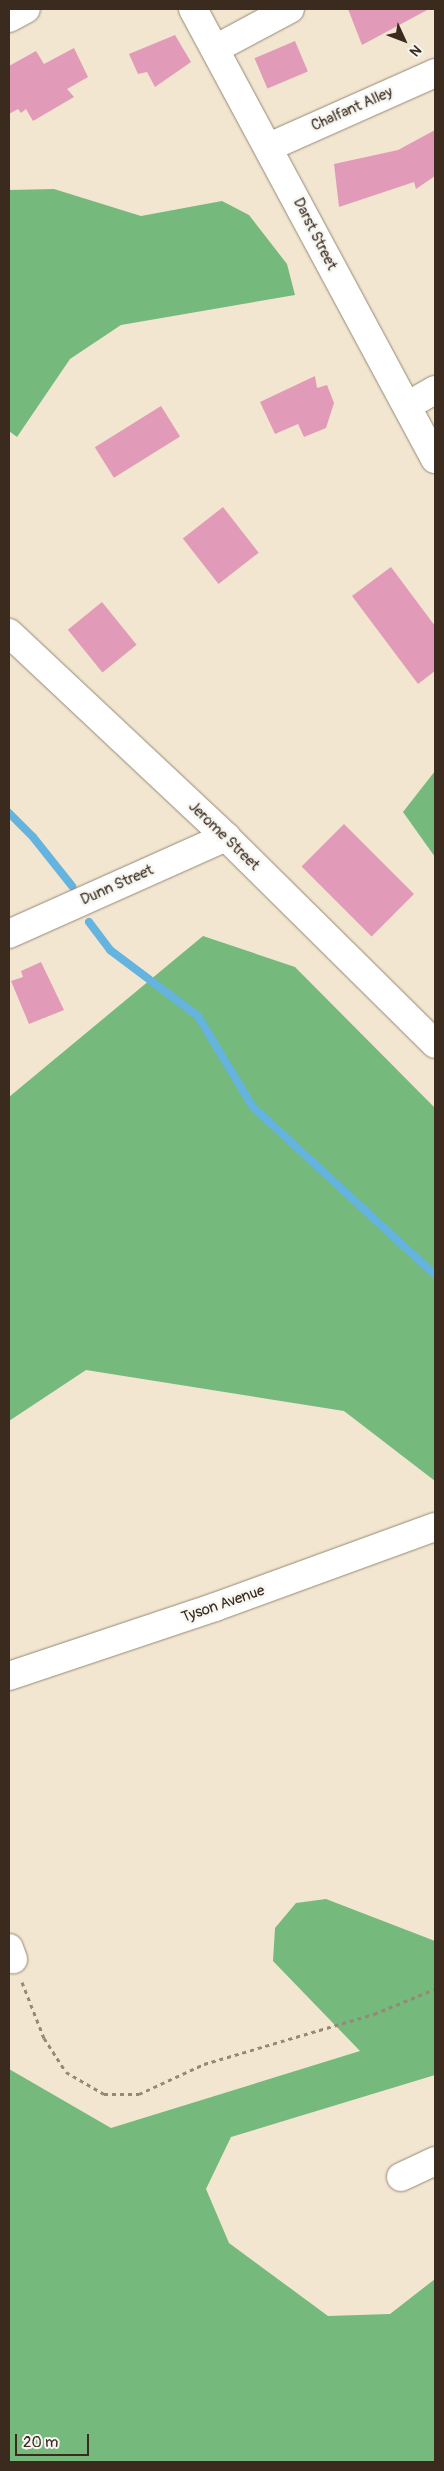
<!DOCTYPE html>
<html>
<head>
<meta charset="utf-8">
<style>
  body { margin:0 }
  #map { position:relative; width:444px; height:2471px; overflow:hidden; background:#f2e6d0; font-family:Pangolin,sans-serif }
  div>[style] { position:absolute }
  .forest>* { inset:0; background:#75b97c }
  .stream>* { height:8px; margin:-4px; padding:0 4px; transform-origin:4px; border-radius:4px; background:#65b3df }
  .building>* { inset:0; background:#e19bb8; transform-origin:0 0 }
  .path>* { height:3px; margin-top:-1.5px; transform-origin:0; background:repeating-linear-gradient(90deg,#968877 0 4px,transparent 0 8px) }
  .roads { filter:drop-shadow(0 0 1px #968877) drop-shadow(0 0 1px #968877) }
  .minor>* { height:28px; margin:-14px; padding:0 14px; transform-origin:14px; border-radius:14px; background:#fff }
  span { translate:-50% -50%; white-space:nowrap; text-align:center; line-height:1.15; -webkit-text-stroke:5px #f6f6f2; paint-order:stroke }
  .street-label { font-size:15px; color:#3b2a1e }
  .frame { position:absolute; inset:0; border:10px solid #3b2a1e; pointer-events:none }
  .north { position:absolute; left:379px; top:15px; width:50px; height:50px; -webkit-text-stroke:4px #f6f6f2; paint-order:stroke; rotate:133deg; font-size:14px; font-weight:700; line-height:20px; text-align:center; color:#3b2a1e }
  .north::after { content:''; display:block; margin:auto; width:18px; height:22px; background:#3b2a1e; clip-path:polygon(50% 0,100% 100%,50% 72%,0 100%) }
  .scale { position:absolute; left:15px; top:2434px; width:74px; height:22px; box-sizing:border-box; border:2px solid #3b2a1e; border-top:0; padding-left:6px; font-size:15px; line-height:18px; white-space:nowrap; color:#3b2a1e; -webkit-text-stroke:4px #f6f6f2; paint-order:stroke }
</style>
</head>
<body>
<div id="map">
  <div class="forest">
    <i style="clip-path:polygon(54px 189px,141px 216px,222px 201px,249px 215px,287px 264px,295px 295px,121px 325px,70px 359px,17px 437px,9px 431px,9px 190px)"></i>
    <i style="clip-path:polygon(435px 771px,435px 857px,403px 812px)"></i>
    <i style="clip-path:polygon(203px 936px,295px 967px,435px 1108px,435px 1481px,344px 1411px,86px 1370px,9px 1421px,9px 1097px)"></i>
    <i style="clip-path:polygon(326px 1899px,435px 1941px,435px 2075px,231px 2137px,206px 2189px,229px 2243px,328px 2316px,390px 2314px,435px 2279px,435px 2462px,9px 2462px,9px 2069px,111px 2128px,360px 2051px,273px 1961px,275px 1928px,296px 1903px)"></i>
  </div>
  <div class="stream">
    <i style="left:9px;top:813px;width:34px;rotate:45deg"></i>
    <i style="left:33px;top:837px;width:63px;rotate:51.5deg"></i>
    <i style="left:89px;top:922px;width:35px;rotate:53deg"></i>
    <i style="left:110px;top:950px;width:110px;rotate:36.9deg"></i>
    <i style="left:198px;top:1016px;width:106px;rotate:58.9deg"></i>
    <i style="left:253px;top:1107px;width:248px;rotate:42.7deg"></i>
  </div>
  <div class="building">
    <i style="clip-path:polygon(348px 9px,429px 9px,362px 45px)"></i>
    <i style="clip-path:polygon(175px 35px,191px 62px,155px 87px,147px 72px,138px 74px,129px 54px)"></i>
    <i style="left:295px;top:41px;width:33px;height:44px;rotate:67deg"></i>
    <i style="clip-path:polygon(74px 48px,88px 77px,67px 89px,74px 97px,33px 121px,26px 109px,21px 113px,18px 109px,9px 114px,9px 66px,36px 51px,44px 64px)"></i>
    <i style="clip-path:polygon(435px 130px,435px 176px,416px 189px,414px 182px,339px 207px,334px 164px,398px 150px)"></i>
    <i style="clip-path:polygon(315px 376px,317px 388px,327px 385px,334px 403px,326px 428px,304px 437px,298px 424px,275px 434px,260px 402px)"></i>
    <i style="left:161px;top:406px;width:36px;height:78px;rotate:58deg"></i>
    <i style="left:223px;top:507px;width:58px;height:51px;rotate:52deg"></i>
    <i style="clip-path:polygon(391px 567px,435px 626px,435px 671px,418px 684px,352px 596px)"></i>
    <i style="left:102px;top:602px;width:55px;height:44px;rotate:51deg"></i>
    <i style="left:344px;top:824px;width:99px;height:60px;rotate:45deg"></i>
    <i style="clip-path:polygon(41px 962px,64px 1010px,29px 1024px,11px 981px,23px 977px,21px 971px)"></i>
  </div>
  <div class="path">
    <i style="left:22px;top:1982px;width:60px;rotate:68.6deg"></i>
    <i style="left:44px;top:2038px;width:40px;rotate:57.1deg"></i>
    <i style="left:66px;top:2072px;width:44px;rotate:30.1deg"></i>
    <i style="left:104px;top:2094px;width:35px"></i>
    <i style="left:139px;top:2094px;width:72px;rotate:-24.8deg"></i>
    <i style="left:204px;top:2064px;width:177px;rotate:-16.4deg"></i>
    <i style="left:374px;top:2014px;width:66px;rotate:-22.3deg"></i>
  </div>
  <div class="roads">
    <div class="minor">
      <i style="left:193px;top:9px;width:511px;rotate:61.73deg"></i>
      <i style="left:9px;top:18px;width:19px;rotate:-28deg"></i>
      <i style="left:215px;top:49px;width:85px;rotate:-28.1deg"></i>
      <i style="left:269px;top:147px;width:182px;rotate:-24deg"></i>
      <i style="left:407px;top:406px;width:32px;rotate:-30deg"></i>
      <i style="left:9px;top:633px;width:298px;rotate:43.2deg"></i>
      <i style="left:226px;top:837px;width:294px;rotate:44.7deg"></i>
      <i style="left:9px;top:934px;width:238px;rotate:-24.1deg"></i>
      <i style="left:9px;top:1676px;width:217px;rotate:-18.5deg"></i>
      <i style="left:215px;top:1607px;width:234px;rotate:-20deg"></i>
      <i style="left:9px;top:1948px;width:12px;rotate:70deg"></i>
      <i style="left:401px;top:2177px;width:38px;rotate:-25deg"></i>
    </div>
  </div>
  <div class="street-label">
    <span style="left:352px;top:109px;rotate:-24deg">Chalfant Alley</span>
    <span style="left:315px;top:234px;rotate:63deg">Darst Street</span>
    <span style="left:224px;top:836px;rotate:44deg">Jerome Street</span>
    <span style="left:117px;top:885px;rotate:-24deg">Dunn Street</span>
    <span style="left:223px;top:1604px;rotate:-19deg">Tyson Avenue</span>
  </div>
  <div class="frame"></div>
  <div class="north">N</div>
  <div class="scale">20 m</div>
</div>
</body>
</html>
